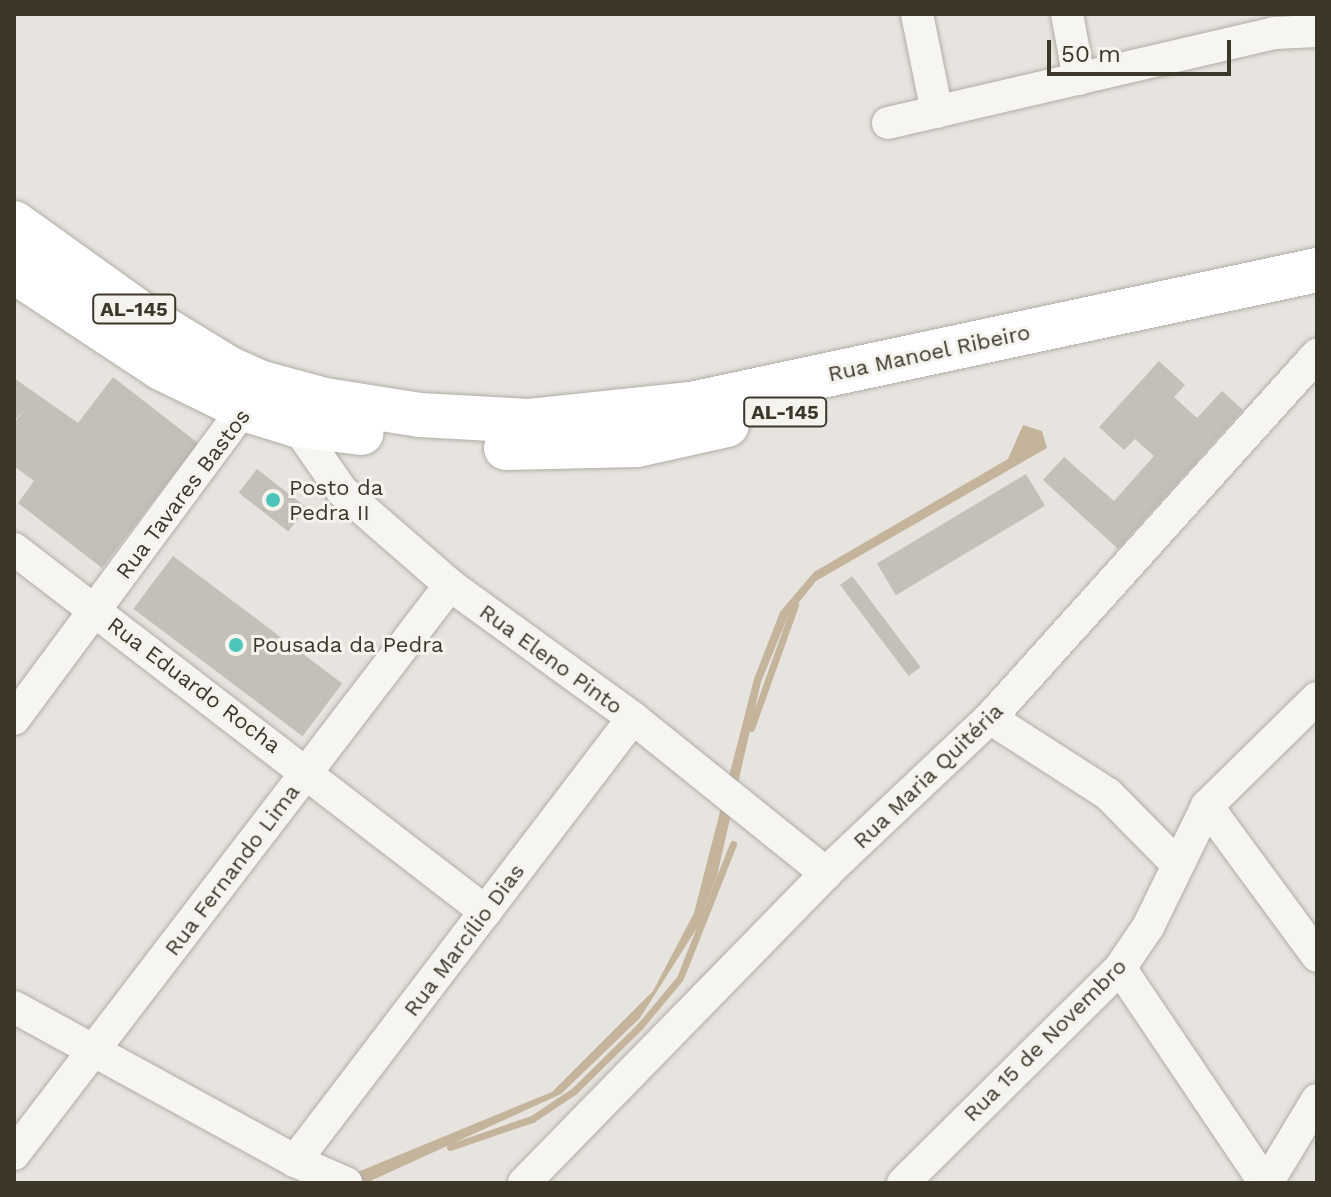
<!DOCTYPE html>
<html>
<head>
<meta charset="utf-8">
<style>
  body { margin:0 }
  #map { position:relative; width:1331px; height:1197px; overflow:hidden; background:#e7e4df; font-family:"Work Sans",sans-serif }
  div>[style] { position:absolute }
  .water>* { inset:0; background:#c5b49c }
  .stream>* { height:7px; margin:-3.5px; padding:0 3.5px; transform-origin:3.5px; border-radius:3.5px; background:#c5b49c }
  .building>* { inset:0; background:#c4bfb7; transform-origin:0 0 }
  .roads { filter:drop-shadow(0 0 2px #b1ada5) drop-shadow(0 0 2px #b1ada5) }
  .minor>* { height:32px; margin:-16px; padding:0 16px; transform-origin:16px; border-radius:16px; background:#f6f5f1 }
  .highway>* { height:44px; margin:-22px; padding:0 22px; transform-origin:22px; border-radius:22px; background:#fff }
  .dots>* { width:22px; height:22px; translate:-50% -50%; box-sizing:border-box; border:4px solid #f5f3ee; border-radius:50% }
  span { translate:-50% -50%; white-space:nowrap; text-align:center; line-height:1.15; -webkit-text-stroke:6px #f5f3ee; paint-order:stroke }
  .shield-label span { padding:2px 6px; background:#f5f3ee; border:2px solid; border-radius:6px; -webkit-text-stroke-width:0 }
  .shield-label { font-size:20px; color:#3d3729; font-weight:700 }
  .street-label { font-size:22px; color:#3d3729 }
  .poi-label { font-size:22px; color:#3d3729 }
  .left { translate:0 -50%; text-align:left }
  .frame { position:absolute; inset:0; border:16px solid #3d3729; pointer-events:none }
  .scale { position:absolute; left:1047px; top:40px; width:184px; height:36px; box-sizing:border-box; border:4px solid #3d3729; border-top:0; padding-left:10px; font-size:24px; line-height:28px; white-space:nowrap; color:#3d3729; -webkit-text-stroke:6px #f5f3ee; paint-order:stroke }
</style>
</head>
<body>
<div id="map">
  <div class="water">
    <i style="clip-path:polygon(1023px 425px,1042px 431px,1047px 448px,816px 581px,788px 616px,761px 682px,717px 876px,697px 928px,640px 1018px,561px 1094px,366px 1183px,331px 1183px,552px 1092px,653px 991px,694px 913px,754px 679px,780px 612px,814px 572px,1008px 459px)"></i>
  </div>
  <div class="stream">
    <i style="left:751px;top:728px;width:131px;rotate:-70.3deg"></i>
    <i style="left:450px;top:1147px;width:87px;rotate:-18.9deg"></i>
    <i style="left:532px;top:1119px;width:50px;rotate:-33.7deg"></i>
    <i style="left:574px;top:1091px;width:93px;rotate:-44.6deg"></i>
    <i style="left:640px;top:1026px;width:62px;rotate:-50.2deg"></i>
    <i style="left:680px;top:978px;width:144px;rotate:-68.4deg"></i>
  </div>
  <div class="building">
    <i style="clip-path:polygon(1159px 361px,1185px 385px,1174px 397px,1197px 418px,1222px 391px,1243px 410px,1118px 549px,1043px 480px,1064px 457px,1114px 501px,1154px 456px,1135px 439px,1124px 450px,1099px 427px)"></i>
    <i style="clip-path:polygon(113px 377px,198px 443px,102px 568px,18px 503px,34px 481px,14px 466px,14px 423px,25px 409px,14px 421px,14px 378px,78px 423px)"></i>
    <i style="left:257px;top:469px;width:63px;height:30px;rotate:38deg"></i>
    <i style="left:1026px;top:474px;width:37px;height:174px;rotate:59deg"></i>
    <i style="left:173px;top:556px;width:212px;height:66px;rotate:37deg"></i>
    <i style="left:852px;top:576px;width:114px;height:15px;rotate:53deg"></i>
  </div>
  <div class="roads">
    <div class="minor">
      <i style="left:917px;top:14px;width:100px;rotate:78.5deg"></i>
      <i style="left:1067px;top:14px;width:66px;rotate:79.5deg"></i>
      <i style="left:888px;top:123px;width:396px;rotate:-13.1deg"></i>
      <i style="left:1274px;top:33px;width:43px;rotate:-2.7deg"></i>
      <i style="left:296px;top:425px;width:80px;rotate:55.1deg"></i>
      <i style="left:342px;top:491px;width:143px;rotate:41deg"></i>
      <i style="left:450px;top:585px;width:226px;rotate:36deg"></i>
      <i style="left:633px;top:718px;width:248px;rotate:38.8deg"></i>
      <i style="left:14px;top:549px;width:595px;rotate:37.56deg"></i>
      <i style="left:990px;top:718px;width:140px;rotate:32.8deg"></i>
      <i style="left:1108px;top:794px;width:97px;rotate:45.4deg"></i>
      <i style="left:14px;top:719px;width:408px;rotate:-53.5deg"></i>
      <i style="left:1207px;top:806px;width:186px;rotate:53.7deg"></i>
      <i style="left:1120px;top:968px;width:259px;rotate:56deg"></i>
      <i style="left:14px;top:1007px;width:320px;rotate:28.7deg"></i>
      <i style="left:295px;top:1161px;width:56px;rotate:23.3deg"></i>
      <i style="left:14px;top:1154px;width:717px;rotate:-52.54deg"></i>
      <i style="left:295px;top:1161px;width:557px;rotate:-52.66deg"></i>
      <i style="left:524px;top:1183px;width:433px;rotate:-45.7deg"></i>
      <i style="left:826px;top:873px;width:226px;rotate:-43.4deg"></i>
      <i style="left:990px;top:718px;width:489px;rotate:-48deg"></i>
      <i style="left:903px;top:1183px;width:305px;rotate:-44.7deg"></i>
      <i style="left:1120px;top:968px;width:50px;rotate:-55.7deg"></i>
      <i style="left:1148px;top:927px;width:135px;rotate:-64deg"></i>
      <i style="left:1207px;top:806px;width:154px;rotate:-44.5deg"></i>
      <i style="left:1267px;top:1183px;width:97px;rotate:-58.9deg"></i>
    </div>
    <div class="highway">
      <i style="left:14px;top:223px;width:165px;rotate:35.6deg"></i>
      <i style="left:148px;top:319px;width:94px;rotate:31.5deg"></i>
      <i style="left:228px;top:368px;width:37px;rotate:24deg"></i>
      <i style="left:262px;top:383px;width:65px;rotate:15.1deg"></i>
      <i style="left:325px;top:400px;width:96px;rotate:9deg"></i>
      <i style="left:420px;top:415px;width:109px;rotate:3.2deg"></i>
      <i style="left:529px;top:421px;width:163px;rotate:-6deg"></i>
      <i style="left:691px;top:404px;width:640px;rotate:-12.08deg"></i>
      <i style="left:14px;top:271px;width:176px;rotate:33.4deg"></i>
      <i style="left:161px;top:368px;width:96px;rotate:26deg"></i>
      <i style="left:247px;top:410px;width:51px;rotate:17deg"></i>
      <i style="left:296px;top:425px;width:66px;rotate:6.9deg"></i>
      <i style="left:506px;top:448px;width:131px;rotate:-1.3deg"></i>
      <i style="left:637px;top:445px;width:92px;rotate:-12.5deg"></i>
    </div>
  </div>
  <div class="dots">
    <i style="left:273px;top:500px;background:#4bc5b9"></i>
    <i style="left:236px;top:645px;background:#4bc5b9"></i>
  </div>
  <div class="shield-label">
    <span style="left:134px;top:309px">AL-145</span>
    <span style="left:785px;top:412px">AL-145</span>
  </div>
  <div class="street-label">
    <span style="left:929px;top:353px;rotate:-12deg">Rua Manoel Ribeiro</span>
    <span style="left:183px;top:494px;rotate:-53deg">Rua Tavares Bastos</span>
    <span style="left:551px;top:659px;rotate:36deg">Rua Eleno Pinto</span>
    <span style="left:194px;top:685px;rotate:37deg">Rua Eduardo Rocha</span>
    <span style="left:928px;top:776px;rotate:-44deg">Rua Maria Quitéria</span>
    <span style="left:232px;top:870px;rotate:-53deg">Rua Fernando Lima</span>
    <span style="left:464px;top:940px;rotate:-53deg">Rua Marcílio Dias</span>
    <span style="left:1045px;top:1040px;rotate:-45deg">Rua 15 de Novembro</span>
  </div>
  <div class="poi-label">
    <span class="left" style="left:289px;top:500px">Posto da<br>Pedra II</span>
    <span class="left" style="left:252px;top:645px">Pousada da Pedra</span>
  </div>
  <div class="frame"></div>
  <div class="scale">50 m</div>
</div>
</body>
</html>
